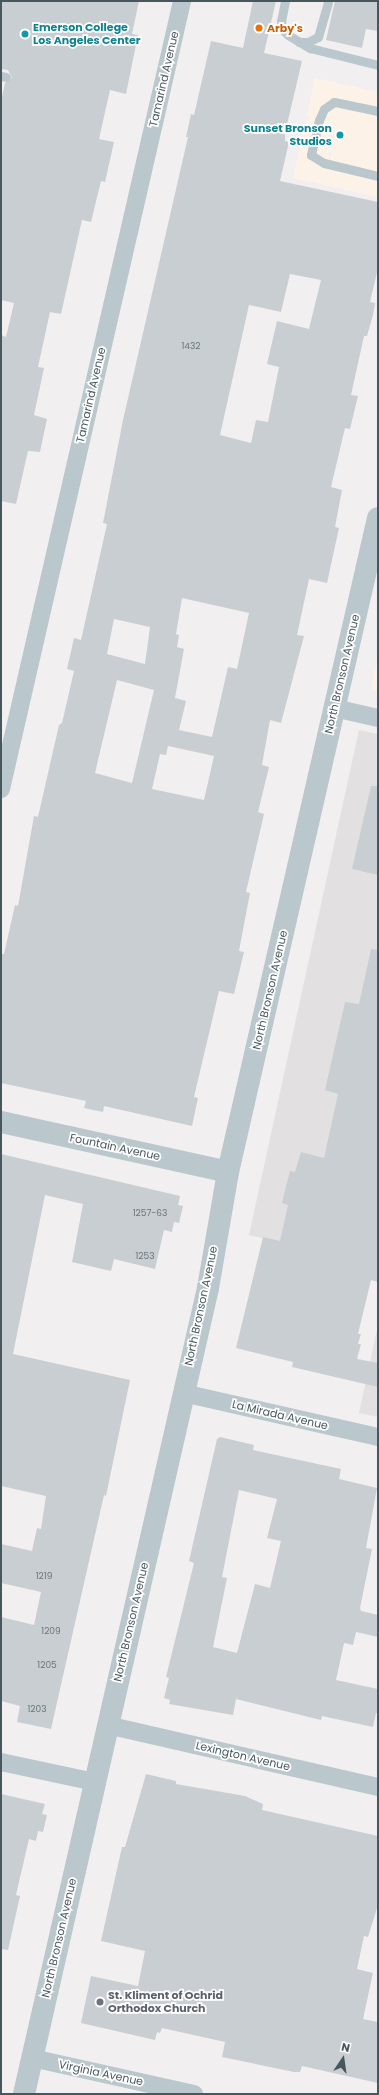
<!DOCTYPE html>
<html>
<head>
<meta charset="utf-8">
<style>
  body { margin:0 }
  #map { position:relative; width:379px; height:2095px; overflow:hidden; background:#f2eff0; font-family:Poppins,sans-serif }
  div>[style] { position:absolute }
  .commercial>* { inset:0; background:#fcf2e8 }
  .education>* { inset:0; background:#e3e0e2 }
  .building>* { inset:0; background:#c9ced2 }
  .service>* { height:9px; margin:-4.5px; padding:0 4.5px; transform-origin:4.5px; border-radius:4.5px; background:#bac7cc }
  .minor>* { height:18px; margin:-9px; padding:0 9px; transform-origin:9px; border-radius:9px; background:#bac7cc }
  .tertiary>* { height:22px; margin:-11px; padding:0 11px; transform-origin:11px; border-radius:11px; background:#bac7cc }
  .dots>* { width:11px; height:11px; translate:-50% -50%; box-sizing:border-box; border:2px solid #fff; border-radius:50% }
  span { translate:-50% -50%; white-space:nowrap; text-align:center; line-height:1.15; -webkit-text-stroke:3.5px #fff; paint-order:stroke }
  .number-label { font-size:9px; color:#68757a }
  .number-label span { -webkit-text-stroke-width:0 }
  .culture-label { font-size:11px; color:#0d838f; font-weight:700 }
  .left { translate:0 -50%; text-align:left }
  .right { translate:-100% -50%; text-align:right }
  .food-label { font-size:11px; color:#c56008; font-weight:700 }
  .street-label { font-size:11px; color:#47575d }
  .worship-label { font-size:11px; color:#5b616d; font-weight:700 }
  .frame { position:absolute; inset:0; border:2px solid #47575d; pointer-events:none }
  .north { position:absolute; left:323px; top:2039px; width:40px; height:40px; -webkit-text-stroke:3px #fff; paint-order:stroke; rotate:13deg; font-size:11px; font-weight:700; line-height:16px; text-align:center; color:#47575d }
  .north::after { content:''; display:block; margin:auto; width:14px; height:18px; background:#47575d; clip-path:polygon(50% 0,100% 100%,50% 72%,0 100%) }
</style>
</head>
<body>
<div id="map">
  <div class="commercial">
    <i style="clip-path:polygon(315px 78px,378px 92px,378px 197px,293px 178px)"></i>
    <i style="clip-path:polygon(378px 656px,378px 691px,371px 690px)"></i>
  </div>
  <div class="education">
    <i style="clip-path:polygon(359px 730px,378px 734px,378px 1266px,249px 1235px)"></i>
    <i style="clip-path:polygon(378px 1325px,378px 1417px,359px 1413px)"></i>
  </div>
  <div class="building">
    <i style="clip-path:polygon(1px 1px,139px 1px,132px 34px,138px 35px,126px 94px,110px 90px,99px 139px,114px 142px,105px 182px,101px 181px,91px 222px,82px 220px,61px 314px,50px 312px,38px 367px,44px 368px,34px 415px,47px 419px,40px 452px,28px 451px,16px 504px,1px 501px,1px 335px,6px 337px,14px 303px,1px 300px,1px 102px,5px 83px,12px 78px,8px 70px,1px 69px)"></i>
    <i style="clip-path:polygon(evenodd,253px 1px,276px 1px,264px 53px,302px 61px,285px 133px,285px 141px,289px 142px,280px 181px,378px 202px,378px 268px,370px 302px,375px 303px,373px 315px,367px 336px,364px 336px,351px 395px,358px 396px,350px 429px,345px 428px,331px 487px,342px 490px,335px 527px,339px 528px,327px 583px,309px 579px,297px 635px,304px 636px,281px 723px,270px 720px,262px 765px,269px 767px,258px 812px,264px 814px,246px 892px,250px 893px,239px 951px,244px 952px,234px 994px,219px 991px,194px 1097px,198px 1098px,192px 1126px,104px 1106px,103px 1112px,84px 1108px,86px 1101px,1px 1083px,1px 954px,4px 954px,15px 905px,18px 906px,34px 816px,38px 817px,59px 725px,62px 723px,74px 671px,67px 669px,74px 638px,81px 640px,107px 524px,103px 523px,123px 420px,188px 137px,186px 137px,191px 114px,194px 115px,211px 41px,243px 48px,253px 1px,290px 274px,321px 280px,309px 329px,277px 321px,267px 364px,279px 367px,268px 422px,256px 420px,251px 443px,220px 435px,249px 305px,281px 312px,290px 274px,253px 1px,182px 598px,249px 613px,237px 669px,228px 667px,212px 737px,179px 730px,186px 701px,175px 698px,184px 649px,177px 647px,179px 635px,176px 634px,182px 598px,253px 1px,114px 619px,150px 627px,145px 664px,107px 654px,114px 619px,253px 1px,117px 680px,154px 690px,132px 783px,95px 773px,117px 680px,253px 1px,168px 746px,214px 756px,204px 800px,152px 789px,160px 754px,166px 755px,168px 746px)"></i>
    <i style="clip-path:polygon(335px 1px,378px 1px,378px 31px,366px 29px,362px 48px,326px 40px)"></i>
    <i style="clip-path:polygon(371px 786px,378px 786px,378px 875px,352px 869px)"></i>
    <i style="clip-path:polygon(371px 949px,378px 950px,378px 1282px,371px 1280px,358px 1334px,361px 1334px,358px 1344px,361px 1344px,357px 1359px,378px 1363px,378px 1387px,292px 1367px,293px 1362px,236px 1348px,263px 1237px,280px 1241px,288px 1205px,282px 1203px,290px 1171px,295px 1172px,301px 1152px,324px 1158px,338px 1094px,325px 1090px,345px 1002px,359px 1004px)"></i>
    <i style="clip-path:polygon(1px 1154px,180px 1196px,178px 1205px,183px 1206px,179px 1223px,174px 1222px,172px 1232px,164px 1230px,155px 1269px,114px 1259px,111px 1271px,72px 1262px,83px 1204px,45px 1195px,13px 1354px,130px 1380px,106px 1496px,104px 1495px,51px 1729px,17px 1722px,20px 1706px,1px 1701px,1px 1617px,34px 1625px,41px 1592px,1px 1583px,1px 1544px,32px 1551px,37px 1528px,41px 1529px,46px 1496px,1px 1486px)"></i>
    <i style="clip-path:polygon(evenodd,220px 1437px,254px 1445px,253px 1450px,341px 1469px,339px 1479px,377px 1488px,366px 1548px,372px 1549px,360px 1608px,361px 1611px,378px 1615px,378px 1637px,356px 1632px,353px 1645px,344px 1643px,336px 1680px,378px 1689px,378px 1713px,376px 1713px,373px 1727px,322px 1716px,321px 1720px,236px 1699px,233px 1715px,169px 1704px,170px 1700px,164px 1698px,169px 1678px,166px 1677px,194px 1563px,189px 1561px,217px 1439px,220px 1437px,239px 1490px,277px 1499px,267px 1538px,281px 1541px,270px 1588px,255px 1584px,237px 1653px,213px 1647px,227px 1578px,222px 1577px,239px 1490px)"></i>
    <i style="clip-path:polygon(146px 1774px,176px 1781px,176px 1784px,245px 1796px,263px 1804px,262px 1810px,378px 1836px,378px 1905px,368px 1937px,364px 1936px,357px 1969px,373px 1973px,363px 2019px,378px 2022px,378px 2083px,302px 2066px,300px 2072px,294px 2072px,222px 2057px,225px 2042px,162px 2028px,160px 2033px,157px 2032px,155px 2040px,81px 2023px,91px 1976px,138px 1986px,145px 1951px,101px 1941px,122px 1847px,125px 1847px)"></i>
    <i style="clip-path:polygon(1px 1794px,45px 1804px,42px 1814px,47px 1815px,43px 1832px,38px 1831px,36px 1841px,29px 1839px,16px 1895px,20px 1896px,8px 1950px,1px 1949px)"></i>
  </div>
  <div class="service">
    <i style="left:285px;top:1px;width:20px;rotate:101deg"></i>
    <i style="left:281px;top:21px;width:8px;rotate:83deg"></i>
    <i style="left:282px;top:29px;width:8px;rotate:45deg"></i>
    <i style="left:288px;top:35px;width:26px;rotate:31deg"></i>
    <i style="left:310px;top:48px;width:70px;rotate:14deg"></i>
    <i style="left:299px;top:42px;width:9px"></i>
    <i style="left:308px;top:42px;width:11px;rotate:-27deg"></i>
    <i style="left:318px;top:37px;width:37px;rotate:-74deg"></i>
    <i style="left:1px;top:76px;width:5px;rotate:11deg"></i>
    <i style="left:378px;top:111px;width:45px;rotate:-168.4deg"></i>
    <i style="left:334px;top:102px;width:12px;rotate:145deg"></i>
    <i style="left:324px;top:109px;width:12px;rotate:114deg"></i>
    <i style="left:319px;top:120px;width:36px;rotate:103deg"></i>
    <i style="left:311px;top:155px;width:15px;rotate:32deg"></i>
    <i style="left:324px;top:163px;width:56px;rotate:13.5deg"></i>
  </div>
  <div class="minor">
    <i style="left:334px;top:708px;width:45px;rotate:12.8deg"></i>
    <i style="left:1px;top:789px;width:809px;rotate:-77.06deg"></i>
    <i style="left:183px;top:1393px;width:200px;rotate:12.7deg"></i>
    <i style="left:107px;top:1725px;width:278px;rotate:12.9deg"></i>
    <i style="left:1px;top:1762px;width:96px;rotate:12deg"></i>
    <i style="left:32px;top:2058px;width:166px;rotate:12.5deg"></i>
  </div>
  <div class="tertiary">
    <i style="left:1px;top:1122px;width:232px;rotate:12.4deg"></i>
    <i style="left:24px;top:2094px;width:827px;rotate:-77.14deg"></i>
    <i style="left:208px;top:1288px;width:118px;rotate:-80.2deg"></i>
    <i style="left:228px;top:1172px;width:671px;rotate:-77.08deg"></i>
  </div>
  <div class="dots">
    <i style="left:259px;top:28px;background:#e8710a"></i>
    <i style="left:25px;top:34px;background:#0f9aa8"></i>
    <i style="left:340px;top:135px;background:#0f9aa8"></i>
    <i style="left:100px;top:2002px;background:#6b7280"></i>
  </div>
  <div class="number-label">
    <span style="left:191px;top:346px">1432</span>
    <span style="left:150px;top:1213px">1257-63</span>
    <span style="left:145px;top:1256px">1253</span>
    <span style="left:44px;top:1576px">1219</span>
    <span style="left:51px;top:1631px">1209</span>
    <span style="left:47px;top:1665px">1205</span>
    <span style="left:37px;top:1709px">1203</span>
  </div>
  <div class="culture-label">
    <span class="left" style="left:33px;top:34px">Emerson College<br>Los Angeles Center</span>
    <span class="right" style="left:332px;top:135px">Sunset Bronson<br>Studios</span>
  </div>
  <div class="food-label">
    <span class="left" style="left:267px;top:28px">Arby's</span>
  </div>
  <div class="street-label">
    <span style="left:164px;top:79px;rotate:-77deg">Tamarind Avenue</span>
    <span style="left:91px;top:395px;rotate:-77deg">Tamarind Avenue</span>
    <span style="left:342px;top:674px;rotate:-77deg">North Bronson Avenue</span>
    <span style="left:270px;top:990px;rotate:-77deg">North Bronson Avenue</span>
    <span style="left:115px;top:1147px;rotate:12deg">Fountain Avenue</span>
    <span style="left:201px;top:1306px;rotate:-78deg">North Bronson Avenue</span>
    <span style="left:280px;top:1415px;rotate:13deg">La Mirada Avenue</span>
    <span style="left:131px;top:1622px;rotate:-77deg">North Bronson Avenue</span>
    <span style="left:243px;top:1756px;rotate:13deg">Lexington Avenue</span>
    <span style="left:59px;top:1938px;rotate:-77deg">North Bronson Avenue</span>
    <span style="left:101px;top:2073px;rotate:12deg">Virginia Avenue</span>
  </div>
  <div class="worship-label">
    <span class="left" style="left:108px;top:2002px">St. Kliment of Ochrid<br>Orthodox Church</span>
  </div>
  <div class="frame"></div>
  <div class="north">N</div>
</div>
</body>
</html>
